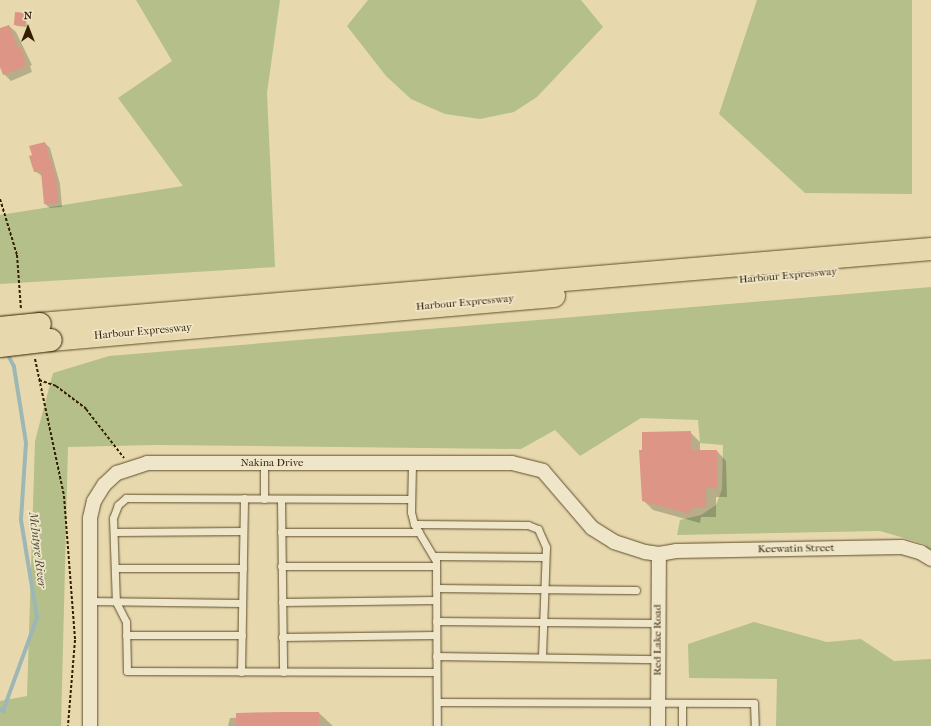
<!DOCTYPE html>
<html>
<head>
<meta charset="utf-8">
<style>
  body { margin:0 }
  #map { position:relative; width:931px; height:726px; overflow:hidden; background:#e7d9ad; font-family:"IM FELL French Canon",serif }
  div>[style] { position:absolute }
  .green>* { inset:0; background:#b5bf8a }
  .shadow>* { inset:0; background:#0003 }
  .stream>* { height:3.5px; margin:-1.75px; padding:0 1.75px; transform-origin:1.75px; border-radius:1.75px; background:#9db7b7 }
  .building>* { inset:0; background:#dd9585; transform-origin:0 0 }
  .path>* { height:2px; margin-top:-1px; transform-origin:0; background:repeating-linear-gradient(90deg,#331e02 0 3px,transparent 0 5px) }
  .roads { filter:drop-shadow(0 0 1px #604d2d) drop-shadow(0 0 1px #604d2d) }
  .lane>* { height:7px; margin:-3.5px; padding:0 3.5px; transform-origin:3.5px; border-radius:3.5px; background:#efe6ca }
  .street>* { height:14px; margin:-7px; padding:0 7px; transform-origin:7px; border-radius:7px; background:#efe6ca }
  .primary>* { height:22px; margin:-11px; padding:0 11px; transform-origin:11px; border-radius:11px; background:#e7d9ad }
  .bridges { filter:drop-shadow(0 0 1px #331e02) drop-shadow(0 0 1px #331e02) }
  .primary-bridge>* { height:22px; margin:-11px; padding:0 11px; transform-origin:11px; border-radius:11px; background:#e7d9ad }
  span { translate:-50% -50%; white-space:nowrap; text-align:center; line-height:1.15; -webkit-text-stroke:3.5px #efe6ca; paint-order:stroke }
  .street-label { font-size:11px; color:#331e02 }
  .water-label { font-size:12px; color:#534c38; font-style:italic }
  .north { position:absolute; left:8px; top:8px; width:40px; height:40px; -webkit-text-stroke:3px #efe6ca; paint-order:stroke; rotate:0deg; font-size:11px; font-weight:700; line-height:16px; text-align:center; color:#331e02 }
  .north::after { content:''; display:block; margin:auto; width:14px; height:18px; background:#331e02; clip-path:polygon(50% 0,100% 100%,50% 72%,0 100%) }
</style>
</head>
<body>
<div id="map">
  <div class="green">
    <i style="clip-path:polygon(136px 0,280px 0,267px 93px,275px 267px,0 284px,0 215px,183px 186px,118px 98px,172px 61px)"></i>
    <i style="clip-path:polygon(368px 0,581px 0,603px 27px,537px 97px,514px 112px,480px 119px,445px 114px,411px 99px,386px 76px,347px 26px)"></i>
    <i style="clip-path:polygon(757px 0,912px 0,912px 194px,805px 193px,719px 114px)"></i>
    <i style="clip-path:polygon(931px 287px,931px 555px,925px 544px,880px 531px,677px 535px,680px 520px,701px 515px,716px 505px,722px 489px,723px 445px,700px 443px,698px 420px,641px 418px,580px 456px,555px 430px,521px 449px,155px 445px,68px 447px,61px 726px,0 726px,0 701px,27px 696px,35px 441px,53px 373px,109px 356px)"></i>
    <i style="clip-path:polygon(754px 622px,827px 642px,861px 639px,894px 661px,931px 659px,931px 726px,776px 726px,777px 679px,689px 678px,688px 644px)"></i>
  </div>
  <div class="shadow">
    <i style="clip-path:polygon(25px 14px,27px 27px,17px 26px,15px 24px)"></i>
    <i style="clip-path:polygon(9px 26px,16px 32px,32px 65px,30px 66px,32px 72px,11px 81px,4px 74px,0 63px,0 29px)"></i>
    <i style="clip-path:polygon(45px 143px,50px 148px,60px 184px,62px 207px,50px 208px,45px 204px,42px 176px,35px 171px)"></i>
    <i style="clip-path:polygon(690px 432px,700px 442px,700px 451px,717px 451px,726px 461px,727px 497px,716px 497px,716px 517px,701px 517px,700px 523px,653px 510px,643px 500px)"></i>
    <i style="clip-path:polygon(319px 713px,333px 726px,228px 726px,230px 718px)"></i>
  </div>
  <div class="stream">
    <i style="left:0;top:709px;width:4px;rotate:34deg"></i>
    <i style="left:3px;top:711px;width:99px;rotate:-69.9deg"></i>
    <i style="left:37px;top:618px;width:99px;rotate:-99.3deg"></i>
    <i style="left:21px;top:520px;width:77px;rotate:-86.3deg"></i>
    <i style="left:26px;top:443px;width:77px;rotate:-99deg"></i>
    <i style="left:14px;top:367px;width:16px;rotate:-117deg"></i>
  </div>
  <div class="building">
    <i style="left:15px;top:12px;width:11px;height:13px;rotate:5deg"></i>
    <i style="clip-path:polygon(9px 25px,19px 49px,22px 48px,26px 66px,3px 75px,0 67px,0 28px)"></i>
    <i style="clip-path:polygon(45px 142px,56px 178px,58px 203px,44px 204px,41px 172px,34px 172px,29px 156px,32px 155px,29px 146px)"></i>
    <i style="clip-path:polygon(691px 431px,691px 450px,717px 450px,717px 488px,706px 488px,706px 508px,691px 508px,690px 514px,642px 501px,639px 450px,642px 450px,642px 432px)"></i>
    <i style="clip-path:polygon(283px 712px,319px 712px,319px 726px,236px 726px,236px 713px)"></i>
  </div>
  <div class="path">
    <i style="left:0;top:199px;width:59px;rotate:73.1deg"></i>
    <i style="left:17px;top:255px;width:54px;rotate:85.8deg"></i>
    <i style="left:35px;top:359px;width:140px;rotate:78deg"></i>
    <i style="left:64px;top:496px;width:144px;rotate:85.6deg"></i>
    <i style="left:75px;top:640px;width:86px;rotate:94.7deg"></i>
    <i style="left:39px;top:380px;width:18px;rotate:19deg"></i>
    <i style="left:56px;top:386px;width:38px;rotate:37deg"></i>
    <i style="left:86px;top:409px;width:62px;rotate:52.2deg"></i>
  </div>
  <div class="roads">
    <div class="lane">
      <i style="left:412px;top:464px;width:48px;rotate:91.2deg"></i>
      <i style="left:411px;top:512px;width:12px;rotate:76deg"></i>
      <i style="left:414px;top:524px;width:43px;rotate:59.3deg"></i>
      <i style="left:436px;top:561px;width:165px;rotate:89.7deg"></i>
      <i style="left:264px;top:499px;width:36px;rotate:-90deg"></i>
      <i style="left:281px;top:499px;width:173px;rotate:89.3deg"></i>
      <i style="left:411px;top:499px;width:285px;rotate:-179.8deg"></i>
      <i style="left:126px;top:498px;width:11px;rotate:139deg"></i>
      <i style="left:118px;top:505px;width:14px;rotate:111deg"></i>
      <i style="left:113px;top:518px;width:84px;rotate:88deg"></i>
      <i style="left:116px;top:602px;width:22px;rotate:63deg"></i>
      <i style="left:126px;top:622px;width:49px;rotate:88.8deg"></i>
      <i style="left:127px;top:671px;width:309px;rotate:0.2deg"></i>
      <i style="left:414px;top:524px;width:114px;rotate:0.5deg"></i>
      <i style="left:528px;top:525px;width:11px;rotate:22deg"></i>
      <i style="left:538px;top:529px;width:20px;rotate:66deg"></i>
      <i style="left:546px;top:547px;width:110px;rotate:92.1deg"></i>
      <i style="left:114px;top:532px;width:129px;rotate:-0.4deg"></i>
      <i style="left:281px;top:532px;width:138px"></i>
      <i style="left:434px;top:556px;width:111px;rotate:0.5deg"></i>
      <i style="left:281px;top:566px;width:155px"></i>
      <i style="left:115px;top:568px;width:128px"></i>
      <i style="left:436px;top:588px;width:200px;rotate:0.6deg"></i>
      <i style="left:90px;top:601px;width:152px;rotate:0.8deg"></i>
      <i style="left:282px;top:602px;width:154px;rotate:-0.7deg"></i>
      <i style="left:436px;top:621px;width:221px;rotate:0.5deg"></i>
      <i style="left:126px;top:635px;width:116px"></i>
      <i style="left:282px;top:637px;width:154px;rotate:-0.7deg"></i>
      <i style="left:436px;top:656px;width:222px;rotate:0.8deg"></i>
      <i style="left:241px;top:672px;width:174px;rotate:-89deg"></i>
      <i style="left:437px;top:702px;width:317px;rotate:0.2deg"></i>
      <i style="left:754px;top:703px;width:23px;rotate:88deg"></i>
      <i style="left:682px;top:703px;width:23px;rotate:90deg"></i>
    </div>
    <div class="street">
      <i style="left:90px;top:726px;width:208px;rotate:-90deg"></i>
      <i style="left:90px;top:518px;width:17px;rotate:-77deg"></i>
      <i style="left:94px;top:501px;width:19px;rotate:-58deg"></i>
      <i style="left:104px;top:485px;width:18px;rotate:-43deg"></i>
      <i style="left:117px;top:473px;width:32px;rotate:-18deg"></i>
      <i style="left:147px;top:463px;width:365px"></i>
      <i style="left:512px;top:463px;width:32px;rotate:14deg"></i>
      <i style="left:543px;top:471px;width:75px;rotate:49.3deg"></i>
      <i style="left:592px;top:528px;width:26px;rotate:32deg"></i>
      <i style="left:614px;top:542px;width:33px;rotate:18deg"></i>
      <i style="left:645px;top:552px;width:14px;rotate:8deg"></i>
      <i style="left:659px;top:554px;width:17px;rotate:-10deg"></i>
      <i style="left:676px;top:551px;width:226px;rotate:-1deg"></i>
      <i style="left:902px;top:547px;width:19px;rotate:16deg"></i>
      <i style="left:920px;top:552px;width:13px;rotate:32deg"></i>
      <i style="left:658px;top:726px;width:172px;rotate:-89.7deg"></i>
    </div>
    <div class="primary">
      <i style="left:40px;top:324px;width:894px;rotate:-4.81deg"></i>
      <i style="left:51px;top:340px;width:505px;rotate:-5deg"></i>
    </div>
  </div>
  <div class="bridges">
    <div class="primary-bridge">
      <i style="left:0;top:328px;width:40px;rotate:-5.7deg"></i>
      <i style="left:0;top:346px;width:51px;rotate:-6.7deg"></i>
    </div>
  </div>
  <div class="street-label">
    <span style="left:788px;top:276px;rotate:-5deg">Harbour Expressway</span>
    <span style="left:465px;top:303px;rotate:-5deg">Harbour Expressway</span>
    <span style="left:143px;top:332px;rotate:-5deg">Harbour Expressway</span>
    <span style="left:272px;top:463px">Nakina Drive</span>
    <span style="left:796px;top:549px;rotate:-1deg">Keewatin Street</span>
    <span style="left:658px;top:640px;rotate:-90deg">Red Lake Road</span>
  </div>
  <div class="water-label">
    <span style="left:37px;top:550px;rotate:83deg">McIntyre River</span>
  </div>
  <div class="north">N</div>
</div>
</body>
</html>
